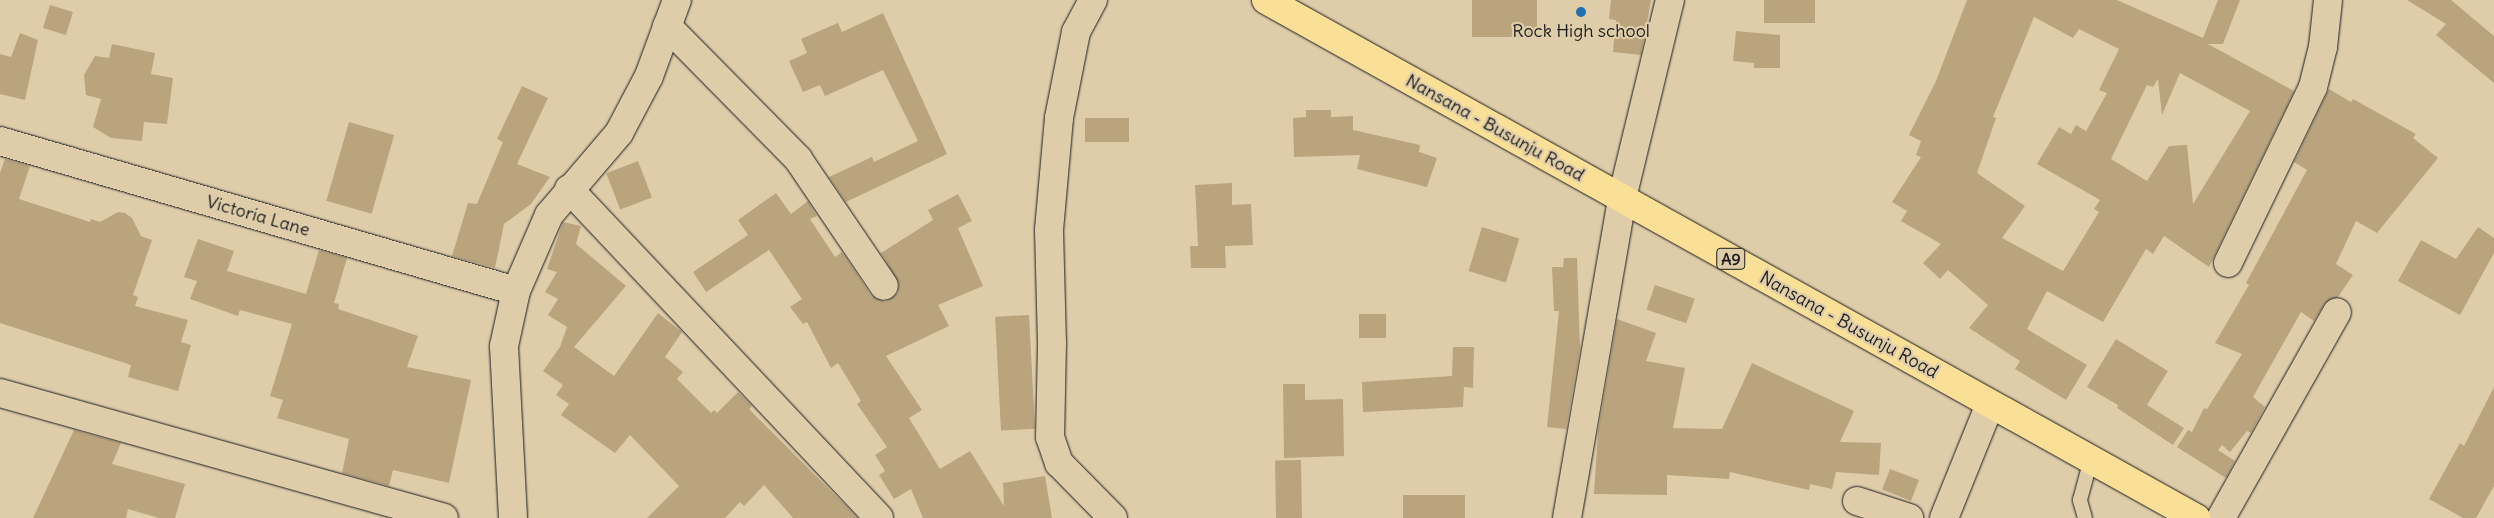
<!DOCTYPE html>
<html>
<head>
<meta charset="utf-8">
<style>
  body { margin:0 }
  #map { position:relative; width:2494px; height:518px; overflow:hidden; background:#dfcdaa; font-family:Delius,sans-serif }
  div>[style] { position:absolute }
  .building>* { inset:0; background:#b9a47e; transform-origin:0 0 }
  .roads { filter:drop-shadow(0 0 1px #1c1c1c) drop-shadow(0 0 1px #1c1c1c) }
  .lane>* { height:14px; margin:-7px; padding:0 7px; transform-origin:7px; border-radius:7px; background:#dfcdaa }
  .street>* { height:28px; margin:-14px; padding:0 14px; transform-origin:14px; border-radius:14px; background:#dfcdaa }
  .secondary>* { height:28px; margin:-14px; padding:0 14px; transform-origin:14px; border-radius:14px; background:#dfcdaa }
  .primary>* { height:28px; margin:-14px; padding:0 14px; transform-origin:14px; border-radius:14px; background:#fadf96 }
  .dots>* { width:14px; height:14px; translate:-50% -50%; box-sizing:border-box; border:2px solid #dfcdaa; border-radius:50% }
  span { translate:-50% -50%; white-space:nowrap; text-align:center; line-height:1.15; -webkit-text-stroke:4.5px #dfcdaa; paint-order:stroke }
  .shield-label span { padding:1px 4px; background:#dfcdaa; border:1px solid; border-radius:4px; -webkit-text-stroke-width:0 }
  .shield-label { font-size:16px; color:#1c1c1c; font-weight:700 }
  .poi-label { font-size:18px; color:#1c1c1c }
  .street-label { font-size:18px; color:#1c1c1c }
</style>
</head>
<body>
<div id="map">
  <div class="building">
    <i style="left:1472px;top:0;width:65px;height:37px"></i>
    <i style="clip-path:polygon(1611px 0,1651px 0,1641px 55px,1613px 52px,1616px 20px,1609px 19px)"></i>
    <i style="left:1764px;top:0;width:51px;height:23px"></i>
    <i style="clip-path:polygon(evenodd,1967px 0,2117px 0,2203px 38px,2218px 0,2240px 0,2223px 44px,2208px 44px,2294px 91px,2209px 267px,2164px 236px,2153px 254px,2146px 249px,2103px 322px,2047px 291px,2027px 329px,2087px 365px,2066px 400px,2015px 369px,2020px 361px,1969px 328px,1988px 305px,1948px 270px,1940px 279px,1923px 263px,1941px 244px,1901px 221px,1907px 211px,1892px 202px,1921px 157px,1916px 155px,1921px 141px,1909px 135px,1936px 81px,1967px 0,2034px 17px,2073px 38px,2079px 29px,2119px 49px,2099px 90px,2107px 93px,2086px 131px,2076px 125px,2071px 134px,2059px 127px,2037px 164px,2100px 200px,2094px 209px,2099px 212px,2063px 271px,2002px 238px,2025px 206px,1977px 173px,1996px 118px,1993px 117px,2034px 17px,1967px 0,2180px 73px,2250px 111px,2193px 204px,2187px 145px,2169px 146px,2147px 181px,2111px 159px,2147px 85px,2153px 87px,2158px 79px,2162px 115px,2180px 73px)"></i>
    <i style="clip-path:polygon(2407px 0,2451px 0,2494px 36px,2494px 83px,2436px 35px,2446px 24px)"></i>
    <i style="left:50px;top:5px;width:24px;height:24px;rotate:17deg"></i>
    <i style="clip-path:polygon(883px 13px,947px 154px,846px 202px,829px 177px,872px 157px,874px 162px,918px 141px,883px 70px,825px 96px,820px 85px,803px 92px,789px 61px,807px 53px,801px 39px,838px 23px,842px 32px)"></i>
    <i style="clip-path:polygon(1736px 31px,1780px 35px,1780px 68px,1754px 68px,1754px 63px,1733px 61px)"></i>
    <i style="clip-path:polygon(20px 33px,38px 40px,25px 100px,0 94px,0 54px,11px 57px)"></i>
    <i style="clip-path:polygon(112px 44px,155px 53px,151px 74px,173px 78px,167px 124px,144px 122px,142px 141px,111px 138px,93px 127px,101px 99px,86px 95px,84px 75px,95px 56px,109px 58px)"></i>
    <i style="clip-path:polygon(522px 86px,548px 98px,517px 164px,550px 177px,531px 204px,504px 224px,495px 268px,452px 256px,468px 203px,477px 204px,503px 142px,497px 139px)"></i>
    <i style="clip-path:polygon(2329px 89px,2351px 102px,2353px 99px,2416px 134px,2413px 138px,2438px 158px,2377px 233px,2356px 221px,2336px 264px,2353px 275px,2338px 297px,2324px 304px,2314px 321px,2301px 312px,2253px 397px,2265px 407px,2251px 433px,2247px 431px,2230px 452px,2222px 445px,2218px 450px,2235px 461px,2226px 478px,2177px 447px,2188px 430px,2192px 432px,2204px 408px,2207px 409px,2242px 354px,2215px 343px,2249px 285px,2246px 283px,2307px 170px,2294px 162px)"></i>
    <i style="clip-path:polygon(1306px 110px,1331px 110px,1331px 117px,1353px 116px,1353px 130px,1420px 145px,1419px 152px,1437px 158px,1427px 187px,1357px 169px,1360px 155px,1294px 157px,1293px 118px,1306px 117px)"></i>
    <i style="left:1085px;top:118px;width:44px;height:24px"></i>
    <i style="left:349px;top:122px;width:47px;height:82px;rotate:16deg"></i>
    <i style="clip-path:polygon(5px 159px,30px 166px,19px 199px,90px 222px,91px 219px,100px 222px,118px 212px,125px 213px,132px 218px,141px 236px,152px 240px,133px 295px,138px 297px,135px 306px,188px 320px,181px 342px,191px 345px,178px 391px,128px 377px,131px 365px,0 323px,0 173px)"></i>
    <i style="left:638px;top:161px;width:39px;height:34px;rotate:69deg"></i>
    <i style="clip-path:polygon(1232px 183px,1232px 205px,1251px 204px,1253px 245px,1225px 246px,1226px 268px,1191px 268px,1190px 246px,1198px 246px,1195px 185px)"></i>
    <i style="clip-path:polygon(776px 193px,791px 214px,808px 201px,817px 216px,810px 219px,835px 257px,842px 252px,871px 295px,885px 302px,898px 293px,899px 284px,881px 253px,933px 220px,928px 210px,958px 194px,972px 221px,958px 228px,983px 286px,938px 305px,949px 326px,886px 356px,922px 410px,909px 418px,940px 469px,970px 451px,1004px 506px,1003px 483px,1045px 476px,1052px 518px,923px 518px,911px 489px,894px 499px,879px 475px,885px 471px,875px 455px,887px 447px,857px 404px,861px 401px,838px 363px,831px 368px,807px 322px,803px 324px,790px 307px,802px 299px,769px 250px,706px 292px,693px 272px,748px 235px,738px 220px)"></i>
    <i style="clip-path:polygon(563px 222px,581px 226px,576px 244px,626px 286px,574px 347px,614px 376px,658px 313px,682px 332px,665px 357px,683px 372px,677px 379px,711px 413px,714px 410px,717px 413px,738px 392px,752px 406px,749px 409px,858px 518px,793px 518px,764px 485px,744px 506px,740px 502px,725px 518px,647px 518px,679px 486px,630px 435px,615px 453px,561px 415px,569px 404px,556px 395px,563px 385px,543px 371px,560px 347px,567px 327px,548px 315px,558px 299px,545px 292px,557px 272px,547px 269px)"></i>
    <i style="left:1482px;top:227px;width:39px;height:46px;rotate:17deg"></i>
    <i style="clip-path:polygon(2478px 227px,2494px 238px,2494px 253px,2460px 315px,2398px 281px,2421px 240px,2456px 259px)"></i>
    <i style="clip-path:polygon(198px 239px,234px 251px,227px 271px,306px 294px,319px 250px,347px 258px,334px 303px,339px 304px,338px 309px,418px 336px,407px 367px,471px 380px,449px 483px,393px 470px,389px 486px,342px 473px,349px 439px,277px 418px,283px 400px,270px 396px,292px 324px,240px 310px,238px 316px,190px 299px,197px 281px,184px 277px)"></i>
    <i style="clip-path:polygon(1564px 258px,1577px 258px,1580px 349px,1566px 429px,1547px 427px,1559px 311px,1554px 311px,1552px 267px,1563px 267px)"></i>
    <i style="left:1655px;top:285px;width:42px;height:26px;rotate:19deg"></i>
    <i style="left:1359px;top:314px;width:27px;height:24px"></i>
    <i style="left:1029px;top:315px;width:114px;height:34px;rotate:87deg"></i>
    <i style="clip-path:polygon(1617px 319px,1656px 333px,1646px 361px,1685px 368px,1673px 428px,1722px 429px,1752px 363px,1854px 411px,1840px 442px,1881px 443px,1879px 475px,1836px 472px,1832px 489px,1810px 484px,1809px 490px,1730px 472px,1729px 479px,1667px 475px,1667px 495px,1594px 494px,1598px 432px)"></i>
    <i style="clip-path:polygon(2116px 339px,2168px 371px,2147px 405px,2184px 428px,2173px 445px,2117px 408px,2118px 405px,2087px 387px)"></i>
    <i style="clip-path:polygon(1453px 347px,1474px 347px,1473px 388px,1464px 387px,1463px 407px,1363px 412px,1362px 382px,1452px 376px)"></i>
    <i style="clip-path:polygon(1283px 384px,1305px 384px,1305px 400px,1343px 399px,1344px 456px,1284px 458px)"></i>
    <i style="clip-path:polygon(2494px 387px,2494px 486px,2476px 518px,2463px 518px,2429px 499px,2460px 443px,2464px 446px)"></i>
    <i style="clip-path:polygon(74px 430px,121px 443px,112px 464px,185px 484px,175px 518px,159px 518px,128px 509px,126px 518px,33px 518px)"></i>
    <i style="left:1301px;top:460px;width:58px;height:26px;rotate:89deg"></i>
    <i style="left:1890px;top:469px;width:31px;height:22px;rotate:21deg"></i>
    <i style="left:1403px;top:495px;width:62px;height:23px"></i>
  </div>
  <div class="roads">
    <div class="lane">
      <i style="left:2085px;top:518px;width:19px;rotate:-106deg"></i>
      <i style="left:2080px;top:500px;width:42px;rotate:-75deg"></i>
    </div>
    <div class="street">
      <i style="left:1093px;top:0;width:36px;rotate:118deg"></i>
      <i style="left:1076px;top:32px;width:88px;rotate:101.2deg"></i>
      <i style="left:1059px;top:118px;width:112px;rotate:95.1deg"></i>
      <i style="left:1049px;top:230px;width:113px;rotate:88.5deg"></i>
      <i style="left:1052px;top:343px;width:94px;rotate:91.2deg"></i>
      <i style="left:1050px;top:437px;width:28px;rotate:71deg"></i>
      <i style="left:1059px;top:463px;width:77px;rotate:45.5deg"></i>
      <i style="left:667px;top:26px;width:187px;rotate:45.4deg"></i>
      <i style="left:798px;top:159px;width:153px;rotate:55.9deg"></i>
      <i style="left:0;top:141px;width:537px;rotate:16.21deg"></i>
      <i style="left:569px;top:189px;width:452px;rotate:46.7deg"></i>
      <i style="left:2228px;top:263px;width:195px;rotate:-64.2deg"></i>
      <i style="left:2313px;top:87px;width:41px;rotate:-76deg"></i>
      <i style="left:2323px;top:47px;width:47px;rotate:-83.9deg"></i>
      <i style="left:0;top:393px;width:461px;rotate:15.7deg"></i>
      <i style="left:1857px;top:501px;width:55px;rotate:18.1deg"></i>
      <i style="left:1567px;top:518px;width:325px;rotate:-80.2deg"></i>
      <i style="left:1622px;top:198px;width:204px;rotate:-76.4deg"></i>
      <i style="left:1944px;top:518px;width:123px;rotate:-68deg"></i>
      <i style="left:2221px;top:518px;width:236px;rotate:-60.6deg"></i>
    </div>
    <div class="secondary">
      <i style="left:513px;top:518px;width:172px;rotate:-93deg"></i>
      <i style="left:504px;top:346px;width:56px;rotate:-77.7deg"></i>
      <i style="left:516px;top:291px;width:83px;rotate:-66.5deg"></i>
      <i style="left:549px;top:215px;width:108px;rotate:-49.5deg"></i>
      <i style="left:619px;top:133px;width:64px;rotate:-62.2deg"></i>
      <i style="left:649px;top:76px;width:81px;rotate:-69.8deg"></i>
    </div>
    <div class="primary">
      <i style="left:1266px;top:0;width:1065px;rotate:29.12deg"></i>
    </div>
  </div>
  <div class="dots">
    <i style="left:1581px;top:12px;background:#1f6fb2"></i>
  </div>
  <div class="shield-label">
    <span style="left:1731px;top:259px">A9</span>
  </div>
  <div class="poi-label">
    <span style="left:1581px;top:31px">Rock High school</span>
  </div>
  <div class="street-label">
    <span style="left:1495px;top:128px;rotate:29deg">Nansana - Busunju Road</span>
    <span style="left:258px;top:216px;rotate:16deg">Victoria Lane</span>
    <span style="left:1849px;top:325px;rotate:29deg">Nansana - Busunju Road</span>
  </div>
</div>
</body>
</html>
